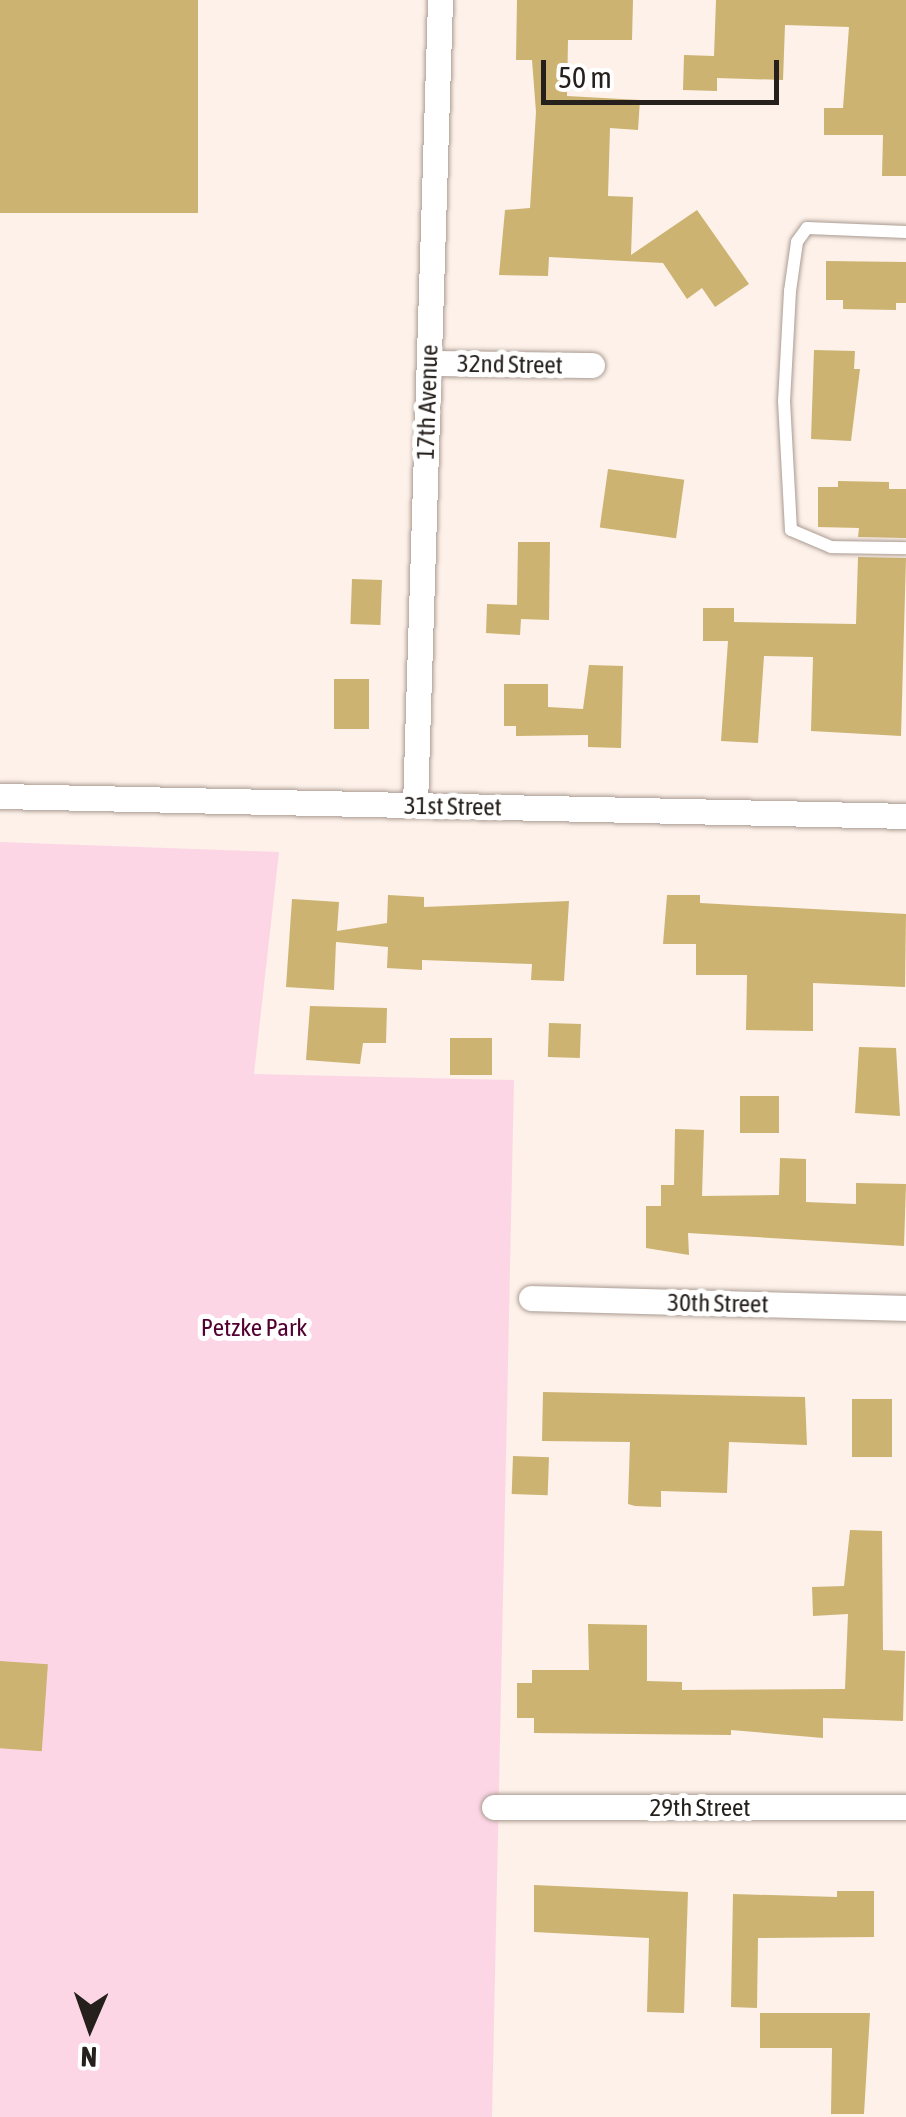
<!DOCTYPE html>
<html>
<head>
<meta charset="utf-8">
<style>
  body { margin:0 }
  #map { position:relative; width:906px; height:2117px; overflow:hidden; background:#fdf1e9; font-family:"Asap Condensed",sans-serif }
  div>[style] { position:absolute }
  .green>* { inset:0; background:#fdd6e6 }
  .building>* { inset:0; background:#ccb371; transform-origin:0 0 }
  .roads { filter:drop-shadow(0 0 2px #a99b92) drop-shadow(0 0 2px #a99b92) }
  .service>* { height:12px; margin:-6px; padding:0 6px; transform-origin:6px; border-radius:6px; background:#fff }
  .minor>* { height:25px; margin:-12.5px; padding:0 12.5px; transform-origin:12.5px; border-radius:12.5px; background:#fff }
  span { translate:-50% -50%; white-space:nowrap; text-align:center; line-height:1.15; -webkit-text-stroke:10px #fff; paint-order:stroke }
  .street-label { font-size:25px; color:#26201d }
  .park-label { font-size:25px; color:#510030 }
  .north { position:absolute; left:40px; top:1977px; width:100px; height:100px; -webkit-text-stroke:8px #fff; paint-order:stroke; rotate:182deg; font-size:28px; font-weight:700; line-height:40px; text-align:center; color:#26201d }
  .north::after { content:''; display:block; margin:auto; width:35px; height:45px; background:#26201d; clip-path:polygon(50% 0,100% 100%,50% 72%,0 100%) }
  .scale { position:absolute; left:541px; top:60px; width:238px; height:45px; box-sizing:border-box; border:5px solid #26201d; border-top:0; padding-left:12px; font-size:30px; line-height:35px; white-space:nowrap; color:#26201d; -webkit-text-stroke:8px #fff; paint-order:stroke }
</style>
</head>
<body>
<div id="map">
  <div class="green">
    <i style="clip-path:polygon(0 842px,279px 852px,254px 1074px,514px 1080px,492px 2117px,0 2117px)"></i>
  </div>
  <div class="building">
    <i style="left:0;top:0;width:198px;height:213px"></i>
    <i style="clip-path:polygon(517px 0,633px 0,632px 40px,568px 40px,567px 96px,640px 100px,638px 130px,610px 128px,608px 196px,633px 197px,631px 255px,697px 210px,749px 284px,715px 307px,702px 288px,687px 299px,663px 263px,549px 257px,548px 276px,499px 275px,505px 210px,530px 208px,536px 112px,532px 60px,516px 60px)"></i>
    <i style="clip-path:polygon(716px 0,906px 0,906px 176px,882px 176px,883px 135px,824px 135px,824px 108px,843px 108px,849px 27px,785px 25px,783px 80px,717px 78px,717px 91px,683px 90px,684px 55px,714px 56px)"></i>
    <i style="clip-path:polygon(826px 261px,906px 262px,906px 303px,896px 303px,896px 310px,843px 309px,843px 300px,826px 300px)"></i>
    <i style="clip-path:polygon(814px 350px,855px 351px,854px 369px,860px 369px,851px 441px,811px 439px)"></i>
    <i style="left:608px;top:469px;width:77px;height:59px;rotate:8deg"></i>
    <i style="clip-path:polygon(838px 481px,889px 482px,889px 489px,906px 489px,906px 538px,858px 537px,859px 528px,818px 527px,818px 487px,838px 487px)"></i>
    <i style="clip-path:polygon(518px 542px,550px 542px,549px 620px,521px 619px,520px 635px,486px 633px,487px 604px,517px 605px)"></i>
    <i style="clip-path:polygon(858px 557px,906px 558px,901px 736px,811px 731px,813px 657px,764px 656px,758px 743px,721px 741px,728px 641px,703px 641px,703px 608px,734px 608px,734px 622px,856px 624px)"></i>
    <i style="left:352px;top:579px;width:30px;height:45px;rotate:2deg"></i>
    <i style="clip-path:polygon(589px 665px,623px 666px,621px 748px,588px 747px,588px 735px,516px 736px,516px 726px,504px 726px,504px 684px,548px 684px,548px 707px,583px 709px)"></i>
    <i style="left:334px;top:679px;width:35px;height:50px"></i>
    <i style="clip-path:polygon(388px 895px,424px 897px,424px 907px,569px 901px,564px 981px,531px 980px,532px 964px,422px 960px,422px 970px,387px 968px,388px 947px,336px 942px,334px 990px,286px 987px,292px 899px,339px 902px,337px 931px,387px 923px)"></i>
    <i style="clip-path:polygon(667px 895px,700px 895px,700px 903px,906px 914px,905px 987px,813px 983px,813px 1031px,746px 1030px,747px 975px,696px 975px,696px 944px,663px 944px)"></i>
    <i style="clip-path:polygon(310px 1006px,387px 1008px,386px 1043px,363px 1043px,360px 1064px,306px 1060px)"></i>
    <i style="left:549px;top:1023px;width:32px;height:34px;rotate:2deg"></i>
    <i style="left:450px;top:1038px;width:42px;height:37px"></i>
    <i style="clip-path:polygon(859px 1047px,896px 1048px,900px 1116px,855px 1113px)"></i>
    <i style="left:740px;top:1096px;width:39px;height:37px"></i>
    <i style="clip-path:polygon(675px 1129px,704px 1130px,702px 1196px,779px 1195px,780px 1158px,806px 1159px,806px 1202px,856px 1204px,856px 1183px,906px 1184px,904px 1246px,688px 1233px,689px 1255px,646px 1248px,646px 1206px,661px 1206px,661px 1185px,674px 1185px)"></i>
    <i style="clip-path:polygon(543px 1392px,805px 1397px,807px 1445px,729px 1442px,727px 1493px,661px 1491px,661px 1507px,635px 1506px,628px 1504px,630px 1442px,542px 1441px)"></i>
    <i style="left:852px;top:1399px;width:40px;height:58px"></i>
    <i style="left:513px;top:1456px;width:36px;height:38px;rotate:2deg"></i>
    <i style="clip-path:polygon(850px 1530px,882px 1531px,883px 1650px,905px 1651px,903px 1721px,823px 1718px,823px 1738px,731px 1730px,731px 1735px,534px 1733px,534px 1718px,517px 1718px,517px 1683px,532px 1683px,532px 1670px,589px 1670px,588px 1624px,647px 1625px,647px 1681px,682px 1682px,682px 1690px,845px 1689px,848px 1614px,813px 1616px,812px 1587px,844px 1586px)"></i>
    <i style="left:0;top:1661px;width:48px;height:87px;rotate:4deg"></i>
    <i style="clip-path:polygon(534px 1885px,688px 1892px,684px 2013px,647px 2012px,649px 1938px,534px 1932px)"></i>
    <i style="clip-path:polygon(837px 1891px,874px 1891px,874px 1937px,758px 1938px,757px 2008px,731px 2007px,733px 1894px,837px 1897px)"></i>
    <i style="clip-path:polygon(760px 2013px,870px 2013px,864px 2114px,831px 2114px,832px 2048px,760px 2048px)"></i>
  </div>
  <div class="roads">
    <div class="service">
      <i style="left:906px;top:232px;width:99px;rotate:-177.7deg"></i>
      <i style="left:807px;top:228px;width:17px;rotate:126deg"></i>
      <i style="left:797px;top:242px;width:49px;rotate:98.1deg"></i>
      <i style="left:790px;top:291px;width:110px;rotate:93.1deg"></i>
      <i style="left:784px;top:401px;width:129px;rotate:86.9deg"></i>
      <i style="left:791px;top:530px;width:43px;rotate:23deg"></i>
      <i style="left:831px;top:547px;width:75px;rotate:0.8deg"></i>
    </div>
    <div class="minor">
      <i style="left:429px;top:363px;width:163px;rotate:0.7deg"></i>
      <i style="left:0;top:796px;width:906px;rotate:1.26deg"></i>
      <i style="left:415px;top:805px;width:805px;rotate:-88.22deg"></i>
      <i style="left:531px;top:1298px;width:375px;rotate:1.5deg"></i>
      <i style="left:494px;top:1807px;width:412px"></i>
    </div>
  </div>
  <div class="street-label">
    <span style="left:510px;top:364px;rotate:1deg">32nd Street</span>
    <span style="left:427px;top:402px;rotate:-88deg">17th Avenue</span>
    <span style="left:453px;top:806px;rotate:1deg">31st Street</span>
    <span style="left:718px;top:1303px;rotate:1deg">30th Street</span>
    <span style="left:700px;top:1807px">29th Street</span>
  </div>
  <div class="park-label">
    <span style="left:254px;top:1327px">Petzke Park</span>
  </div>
  <div class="north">N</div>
  <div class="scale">50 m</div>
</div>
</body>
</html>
